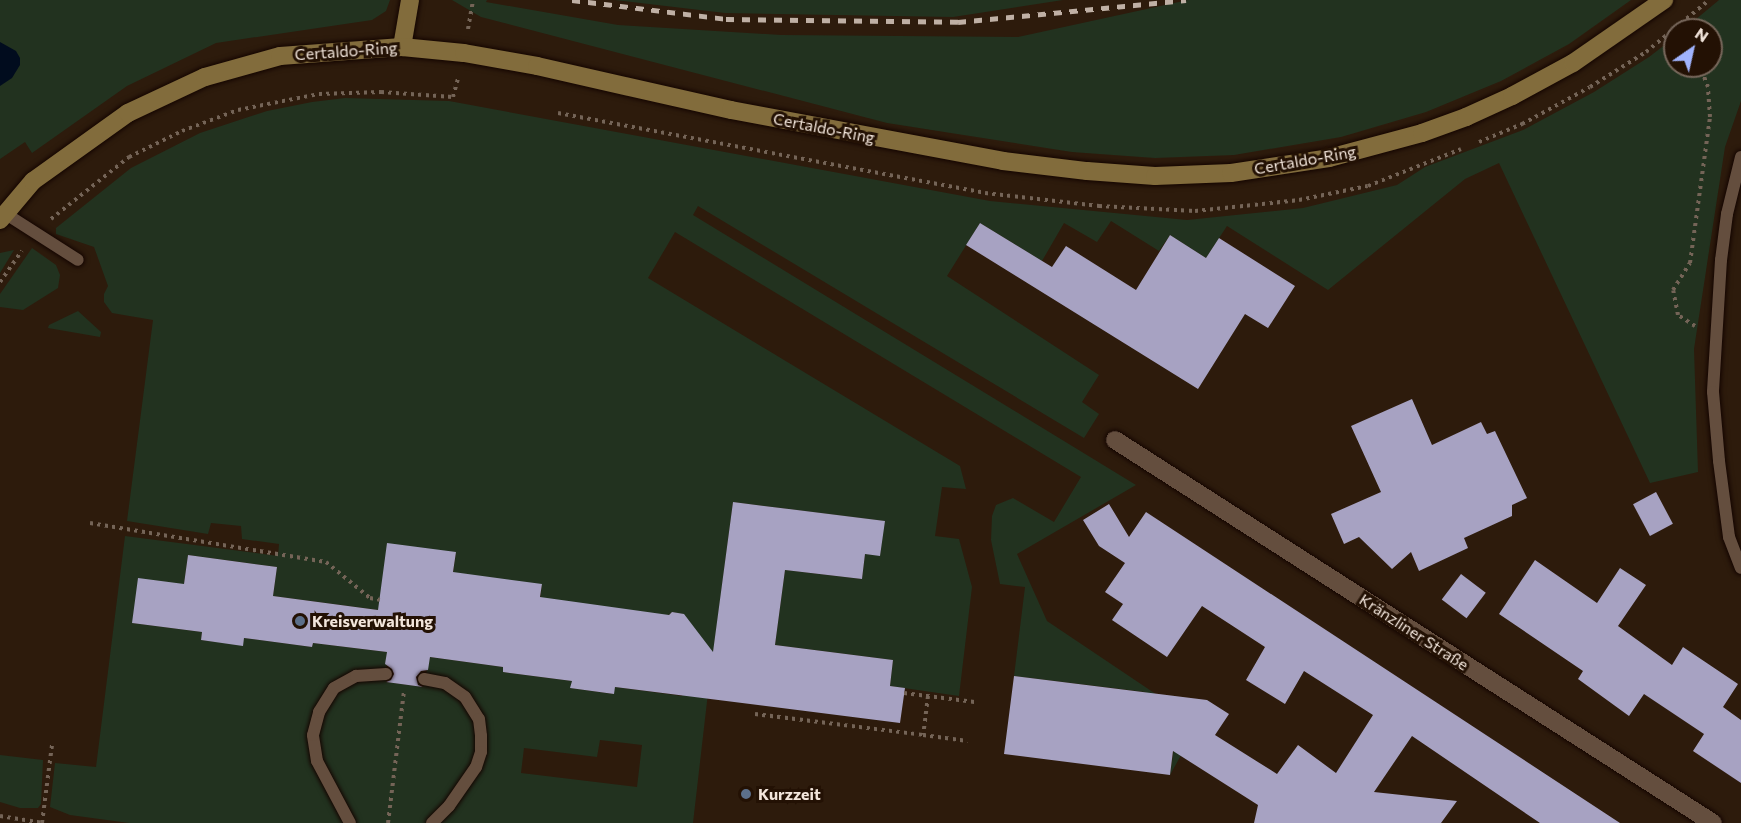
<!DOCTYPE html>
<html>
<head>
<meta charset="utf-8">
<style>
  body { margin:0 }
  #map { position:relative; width:1741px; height:823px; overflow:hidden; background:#2d1b0c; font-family:Commissioner,sans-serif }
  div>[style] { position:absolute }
  .green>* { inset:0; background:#22321f }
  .water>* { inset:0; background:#010c1e }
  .building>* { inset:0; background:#a7a2c2; transform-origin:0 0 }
  .path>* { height:4px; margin-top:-2px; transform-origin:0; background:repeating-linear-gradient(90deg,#746457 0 3px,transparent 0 7.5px) }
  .roads { filter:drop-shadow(0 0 2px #140500) drop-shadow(0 0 2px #140500) }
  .lane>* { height:12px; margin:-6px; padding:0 6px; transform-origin:6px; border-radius:6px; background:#644e3e }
  .street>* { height:18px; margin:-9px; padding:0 9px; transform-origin:9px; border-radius:9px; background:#644e3e }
  .secondary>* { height:18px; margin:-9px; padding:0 9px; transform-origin:9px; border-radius:9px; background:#826c3c }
  .rail>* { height:4.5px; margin-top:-2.25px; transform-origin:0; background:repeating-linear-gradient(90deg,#bfb0a5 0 8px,transparent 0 16px) }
  .dots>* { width:16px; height:16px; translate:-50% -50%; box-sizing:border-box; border:3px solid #231104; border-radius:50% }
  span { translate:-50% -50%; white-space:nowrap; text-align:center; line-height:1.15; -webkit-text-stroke:6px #231104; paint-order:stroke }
  .street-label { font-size:16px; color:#f2e5db }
  .poi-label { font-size:16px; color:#f2e5db; font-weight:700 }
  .left { translate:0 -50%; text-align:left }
  .north { position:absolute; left:1663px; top:18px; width:60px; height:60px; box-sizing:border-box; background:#231104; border:2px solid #76665a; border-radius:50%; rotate:34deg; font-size:16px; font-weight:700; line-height:24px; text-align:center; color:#f2e5db }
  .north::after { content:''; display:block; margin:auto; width:21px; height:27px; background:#a0b3fd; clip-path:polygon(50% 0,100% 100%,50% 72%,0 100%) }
</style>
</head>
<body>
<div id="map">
  <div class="green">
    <i style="clip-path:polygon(0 0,390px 0,386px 11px,372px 20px,216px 43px,127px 86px,32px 153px,25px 142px,0 159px)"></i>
    <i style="clip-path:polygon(452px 0,487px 0,486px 2px,618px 25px,781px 35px,1018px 37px,1188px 0,1631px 0,1569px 44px,1501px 81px,1426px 112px,1341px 137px,1234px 155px,1155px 158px,1072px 152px,887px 123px,481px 17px)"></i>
    <i style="clip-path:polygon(615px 0,1063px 0,953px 17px,725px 13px)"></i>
    <i style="clip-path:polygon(evenodd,1719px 0,1741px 0,1741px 101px,1725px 147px,1694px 349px,1698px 472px,1650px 483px,1499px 163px,1465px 179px,1328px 290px,1227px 226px,1206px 258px,1170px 235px,1159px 251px,1111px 221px,1097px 242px,1064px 223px,1042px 261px,980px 223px,947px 276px,1099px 375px,1082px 402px,1099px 414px,1084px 438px,698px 206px,693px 215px,1136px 485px,1017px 554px,1047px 621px,1199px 723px,1170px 775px,1178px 721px,1145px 692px,1014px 676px,1025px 587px,1000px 584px,991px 540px,992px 516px,996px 505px,1013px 498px,1054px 522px,1081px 477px,675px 232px,648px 278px,960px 466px,966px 489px,942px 487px,935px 536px,959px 539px,972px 587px,959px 696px,890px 686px,893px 660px,775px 645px,785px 570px,862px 579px,865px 554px,880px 555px,884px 521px,733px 502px,713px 655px,683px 614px,672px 612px,664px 619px,536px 631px,542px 585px,447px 618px,456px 552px,379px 610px,273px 596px,277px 567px,188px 555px,184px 584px,132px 623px,202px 632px,201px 640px,242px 645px,244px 638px,312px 647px,313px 643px,387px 652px,386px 682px,423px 687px,430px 657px,503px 667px,503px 672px,572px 681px,571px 688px,613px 694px,615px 687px,682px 696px,687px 664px,711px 667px,693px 823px,129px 823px,70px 815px,50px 807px,55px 763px,96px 767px,125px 536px,278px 556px,279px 544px,242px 539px,241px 526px,211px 523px,208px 534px,127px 521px,153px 320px,112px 313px,104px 302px,104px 294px,108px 286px,94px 247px,56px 234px,56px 228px,131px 168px,200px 133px,267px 111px,312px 102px,345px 98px,449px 101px,990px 201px,1187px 220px,1303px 208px,1397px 185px,1425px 167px,1523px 130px,1594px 92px,1649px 57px,1675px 37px,1675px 66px,1711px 66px,1711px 30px,1683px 30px,1719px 0,600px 740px,642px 745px,637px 787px,521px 773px,524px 748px,597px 757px,600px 740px)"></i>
    <i style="clip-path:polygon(32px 248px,56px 265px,60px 275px,58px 288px,23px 310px,0 307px,0 294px)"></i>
    <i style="clip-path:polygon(14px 250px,0 273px,0 253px)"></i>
    <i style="clip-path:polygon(78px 311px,101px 332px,100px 337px,48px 328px,49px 325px)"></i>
    <i style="clip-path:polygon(0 755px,43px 760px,41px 804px,38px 808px,20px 808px,0 802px)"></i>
  </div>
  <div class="water">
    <i style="clip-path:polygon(0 42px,16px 51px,20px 58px,20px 65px,12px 78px,0 86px)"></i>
  </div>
  <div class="building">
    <i style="clip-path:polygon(980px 223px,1052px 267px,1066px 246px,1136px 290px,1170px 235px,1206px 258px,1219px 238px,1295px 286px,1268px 328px,1245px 314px,1198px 389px,966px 245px)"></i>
    <i style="clip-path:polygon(1412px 399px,1432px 445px,1481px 422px,1487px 434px,1495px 431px,1527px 498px,1512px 505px,1512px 516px,1464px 538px,1468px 548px,1419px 571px,1411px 552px,1392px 569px,1359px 537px,1344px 544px,1331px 514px,1381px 492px,1351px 426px)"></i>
    <i style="left:1656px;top:492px;width:36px;height:26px;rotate:62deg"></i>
    <i style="clip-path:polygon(733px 502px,885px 521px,880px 556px,865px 554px,862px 579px,785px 570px,775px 645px,893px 660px,890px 686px,905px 688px,900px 723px,615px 687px,614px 694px,570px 688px,572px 681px,503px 672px,503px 667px,430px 657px,428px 670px,421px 671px,416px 677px,418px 685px,423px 687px,386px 682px,391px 680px,394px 674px,392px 669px,385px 664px,387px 652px,313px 643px,312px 647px,244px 638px,243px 646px,201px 640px,202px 632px,132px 623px,138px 578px,184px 584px,188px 555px,277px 567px,273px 596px,378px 610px,387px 543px,456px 552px,453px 572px,542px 584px,540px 597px,669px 615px,672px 612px,684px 614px,713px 652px)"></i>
    <i style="clip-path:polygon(1109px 504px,1129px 537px,1146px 512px,1620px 823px,1540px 823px,1412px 736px,1374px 792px,1457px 801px,1441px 823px,1254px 823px,1258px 805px,1173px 751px,1170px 775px,1004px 754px,1014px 676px,1207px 700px,1229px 714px,1215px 735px,1277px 774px,1298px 745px,1336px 773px,1373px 715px,1304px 671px,1285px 704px,1246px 680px,1265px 647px,1202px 606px,1167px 657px,1112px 620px,1123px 604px,1105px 592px,1125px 563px,1099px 546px,1083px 520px)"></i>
    <i style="clip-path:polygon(1535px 560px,1597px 603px,1620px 568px,1646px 585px,1618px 626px,1672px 665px,1683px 647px,1738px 684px,1723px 707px,1741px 720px,1741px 783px,1693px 751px,1704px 734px,1644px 694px,1629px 716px,1578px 679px,1583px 671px,1499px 614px)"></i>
    <i style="left:1461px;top:574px;width:31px;height:32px;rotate:37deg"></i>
  </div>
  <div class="path">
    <i style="left:1684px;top:23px;width:8px;rotate:67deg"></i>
    <i style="left:468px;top:29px;width:29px;rotate:-80deg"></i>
    <i style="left:558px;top:113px;width:434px;rotate:10.6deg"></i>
    <i style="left:985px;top:193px;width:115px;rotate:6.5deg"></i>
    <i style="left:1099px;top:206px;width:96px;rotate:3deg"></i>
    <i style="left:1195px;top:211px;width:105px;rotate:-6deg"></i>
    <i style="left:1299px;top:200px;width:70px;rotate:-11.5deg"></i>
    <i style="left:1368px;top:186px;width:100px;rotate:-21.7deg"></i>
    <i style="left:1479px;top:142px;width:47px;rotate:-22.7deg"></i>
    <i style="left:1522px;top:124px;width:77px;rotate:-28.6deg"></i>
    <i style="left:1590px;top:87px;width:66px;rotate:-32deg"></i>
    <i style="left:1646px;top:52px;width:82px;rotate:-39.5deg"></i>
    <i style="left:51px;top:219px;width:100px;rotate:-38.5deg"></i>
    <i style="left:129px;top:157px;width:59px;rotate:-26.1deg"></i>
    <i style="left:182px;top:131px;width:60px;rotate:-20.6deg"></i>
    <i style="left:238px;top:110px;width:83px;rotate:-11.2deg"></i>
    <i style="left:319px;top:94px;width:62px;rotate:-1.8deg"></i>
    <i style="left:381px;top:92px;width:72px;rotate:4deg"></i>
    <i style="left:453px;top:97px;width:20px;rotate:-75deg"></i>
    <i style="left:0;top:282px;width:38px;rotate:-55deg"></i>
    <i style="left:1695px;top:326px;width:20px;rotate:-147deg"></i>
    <i style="left:1678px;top:315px;width:25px;rotate:-101deg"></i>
    <i style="left:1673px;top:290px;width:32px;rotate:-58deg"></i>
    <i style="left:1690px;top:263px;width:147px;rotate:-82.2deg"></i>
    <i style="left:1710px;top:117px;width:30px;rotate:-94deg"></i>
    <i style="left:1708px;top:87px;width:22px;rotate:-111deg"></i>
    <i style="left:90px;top:523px;width:239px;rotate:9.4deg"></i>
    <i style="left:326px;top:562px;width:57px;rotate:39.3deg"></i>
    <i style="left:370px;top:598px;width:10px;rotate:11deg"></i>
    <i style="left:904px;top:693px;width:71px;rotate:7.3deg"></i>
    <i style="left:928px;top:696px;width:39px;rotate:97deg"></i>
    <i style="left:923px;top:735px;width:45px;rotate:7.6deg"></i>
    <i style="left:755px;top:714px;width:169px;rotate:7.1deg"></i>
    <i style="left:0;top:816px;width:44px;rotate:9.2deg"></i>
    <i style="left:42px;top:823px;width:79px;rotate:-82.7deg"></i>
    <i style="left:388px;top:823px;width:134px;rotate:-83.1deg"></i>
  </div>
  <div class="roads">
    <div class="lane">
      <i style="left:1741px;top:157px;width:59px;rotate:103.8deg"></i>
      <i style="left:1727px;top:214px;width:46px;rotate:97.4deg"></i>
      <i style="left:1721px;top:260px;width:132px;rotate:93.5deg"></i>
      <i style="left:1713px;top:392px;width:69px;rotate:85deg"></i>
      <i style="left:1719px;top:461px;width:77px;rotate:82.5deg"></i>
      <i style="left:1729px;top:537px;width:33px;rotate:69deg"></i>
      <i style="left:6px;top:214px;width:85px;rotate:32.6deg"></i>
      <i style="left:424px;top:679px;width:21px;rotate:11deg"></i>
      <i style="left:445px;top:683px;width:24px;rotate:35deg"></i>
      <i style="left:465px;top:697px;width:26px;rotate:58deg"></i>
      <i style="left:479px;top:719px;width:17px;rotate:83deg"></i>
      <i style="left:481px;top:736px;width:16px;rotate:90deg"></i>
      <i style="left:481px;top:752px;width:16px;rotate:108deg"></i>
      <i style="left:476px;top:767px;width:47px;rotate:124.7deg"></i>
      <i style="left:449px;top:806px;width:24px;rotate:135deg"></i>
      <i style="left:350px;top:823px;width:70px;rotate:-118deg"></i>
      <i style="left:317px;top:761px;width:26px;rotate:-99deg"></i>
      <i style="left:313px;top:735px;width:24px;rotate:-75deg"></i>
      <i style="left:319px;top:712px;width:28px;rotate:-58deg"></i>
      <i style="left:334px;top:688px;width:25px;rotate:-29deg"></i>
      <i style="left:356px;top:676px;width:30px;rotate:-4deg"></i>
    </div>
    <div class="street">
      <i style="left:1115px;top:440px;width:710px;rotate:32.64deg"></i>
    </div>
    <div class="secondary">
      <i style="left:402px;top:47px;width:48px;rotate:-80.3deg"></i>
      <i style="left:0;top:220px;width:51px;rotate:-49.8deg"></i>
      <i style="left:33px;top:181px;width:117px;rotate:-35.6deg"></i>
      <i style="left:128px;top:113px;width:85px;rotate:-25.1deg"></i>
      <i style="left:205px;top:77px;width:78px;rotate:-15.6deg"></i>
      <i style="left:280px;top:56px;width:122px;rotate:-4.2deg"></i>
      <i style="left:402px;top:47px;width:62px;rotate:5.5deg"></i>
      <i style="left:464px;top:53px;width:74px;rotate:10.1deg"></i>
      <i style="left:537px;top:66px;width:199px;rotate:12.8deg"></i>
      <i style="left:731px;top:110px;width:277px;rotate:10.6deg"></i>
      <i style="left:1003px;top:161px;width:85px;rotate:6.8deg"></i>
      <i style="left:1087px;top:171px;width:68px;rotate:4.2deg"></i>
      <i style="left:1155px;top:176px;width:76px;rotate:-2.3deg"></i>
      <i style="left:1231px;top:173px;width:99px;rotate:-8.7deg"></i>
      <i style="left:1329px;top:158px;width:96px;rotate:-15deg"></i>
      <i style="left:1422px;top:133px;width:47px;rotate:-20deg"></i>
      <i style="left:1466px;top:117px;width:51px;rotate:-24.5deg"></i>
      <i style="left:1512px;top:96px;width:69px;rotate:-28.4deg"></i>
      <i style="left:1573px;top:63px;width:111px;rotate:-34.7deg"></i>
    </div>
  </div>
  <div class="rail">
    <i style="left:572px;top:0;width:155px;rotate:7deg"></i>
    <i style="left:726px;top:19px;width:232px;rotate:0.7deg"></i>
    <i style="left:958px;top:22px;width:229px;rotate:-5.5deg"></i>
  </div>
  <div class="dots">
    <i style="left:300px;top:621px;background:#5c6f8a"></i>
    <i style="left:746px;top:794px;background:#5c6f8a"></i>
  </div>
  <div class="street-label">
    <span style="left:346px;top:51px;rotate:-4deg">Certaldo-Ring</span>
    <span style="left:824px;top:128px;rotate:11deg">Certaldo-Ring</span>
    <span style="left:1305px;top:160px;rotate:-10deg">Certaldo-Ring</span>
    <span style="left:1414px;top:632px;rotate:33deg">Kränzliner Straße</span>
  </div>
  <div class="poi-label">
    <span class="left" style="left:312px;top:621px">Kreisverwaltung</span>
    <span class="left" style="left:758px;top:794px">Kurzzeit</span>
  </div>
  <div class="north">N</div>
</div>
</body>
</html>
